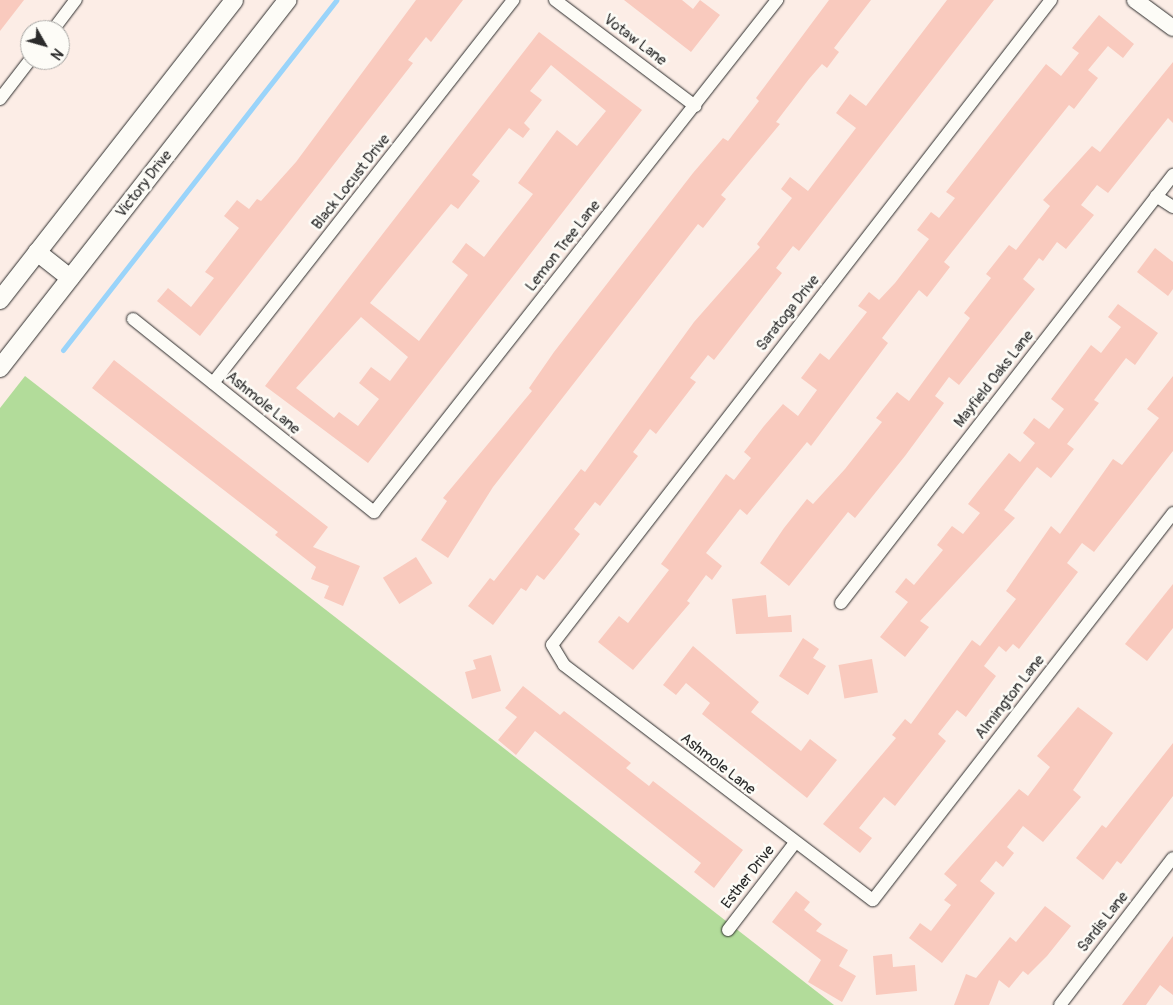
<!DOCTYPE html>
<html>
<head>
<meta charset="utf-8">
<style>
  body { margin:0 }
  #map { position:relative; width:1173px; height:1005px; overflow:hidden; background:#fcede6; font-family:Pangolin,sans-serif }
  div>[style] { position:absolute }
  .green>* { inset:0; background:#b2dc9a }
  .stream>* { height:5px; margin:-2.5px; padding:0 2.5px; transform-origin:2.5px; border-radius:2.5px; background:#9ad4fa }
  .building>* { inset:0; background:#f9cabe; transform-origin:0 0 }
  .roads { filter:drop-shadow(0 0 1px #2b2b2b) drop-shadow(0 0 1px #2b2b2b) }
  .minor>* { height:12px; margin:-6px; padding:0 6px; transform-origin:6px; border-radius:6px; background:#fdfcf7 }
  .tertiary>* { height:16px; margin:-8px; padding:0 8px; transform-origin:8px; border-radius:8px; background:#fdfcf7 }
  .secondary>* { height:18px; margin:-9px; padding:0 9px; transform-origin:9px; border-radius:9px; background:#fdfcf7 }
  span { translate:-50% -50%; white-space:nowrap; text-align:center; line-height:1.15; -webkit-text-stroke:5px #fdfcf7; paint-order:stroke }
  .street-label { font-size:15px; color:#2b2b2b }
  .north { position:absolute; left:20px; top:20px; width:50px; height:50px; box-sizing:border-box; background:#fdfcf7; border:1px solid #a9a8a5; border-radius:50%; rotate:128deg; font-size:14px; font-weight:700; line-height:20px; text-align:center; color:#2b2b2b }
  .north::after { content:''; display:block; margin:auto; width:18px; height:22px; background:#2b2b2b; clip-path:polygon(50% 0,100% 100%,50% 72%,0 100%) }
</style>
</head>
<body>
<div id="map">
  <div class="green">
    <i style="clip-path:polygon(25px 376px,834px 1005px,0 1005px,0 408px)"></i>
  </div>
  <div class="stream">
    <i style="left:63px;top:350px;width:444px;rotate:-52deg"></i>
  </div>
  <div class="building">
    <i style="clip-path:polygon(0 0,24px 0,0 31px)"></i>
    <i style="clip-path:polygon(416px 0,463px 0,431px 42px,426px 37px,408px 60px,413px 63px,200px 336px,157px 301px,168px 288px,191px 307px,214px 278px,205px 272px,239px 228px,224px 216px,237px 200px,249px 209px,257px 199px,261px 201px,296px 162px)"></i>
    <i style="clip-path:polygon(624px 0,682px 0,693px 9px,700px 0,720px 15px,691px 52px)"></i>
    <i style="clip-path:polygon(829px 0,871px 0,834px 48px,839px 52px,827px 68px,822px 64px,809px 79px,776px 122px,780px 124px,721px 195px,726px 199px,703px 228px,698px 224px,493px 487px,448px 558px,421px 540px,447px 501px,443px 498px,532px 391px,529px 388px,554px 352px,693px 173px,723px 138px,728px 141px,759px 101px,756px 98px)"></i>
    <i style="clip-path:polygon(947px 0,994px 0,799px 251px,793px 246px,776px 268px,782px 273px,714px 360px,708px 355px,690px 378px,696px 382px,656px 434px,650px 429px,633px 452px,638px 456px,600px 506px,595px 502px,574px 529px,580px 534px,560px 560px,544px 580px,537px 575px,526px 591px,521px 588px,493px 625px,468px 606px,490px 578px,494px 581px,581px 469px,585px 472px,694px 322px,760px 247px,757px 244px,792px 198px,781px 189px,790px 177px,808px 191px,856px 128px,836px 113px,850px 94px,866px 106px)"></i>
    <i style="clip-path:polygon(1099px 15px,1134px 44px,1123px 58px,1108px 46px,1088px 70px,1098px 78px,1074px 109px,1069px 105px,979px 218px,944px 262px,950px 267px,927px 297px,919px 290px,882px 338px,888px 343px,811px 446px,807px 442px,747px 515px,740px 509px,706px 553px,722px 566px,712px 580px,706px 575px,687px 601px,690px 603px,633px 670px,598px 642px,619px 616px,628px 623px,669px 570px,661px 564px,726px 474px,734px 480px,751px 458px,744px 452px,764px 426px,783px 404px,798px 416px,817px 390px,801px 378px,820px 353px,829px 360px,867px 312px,858px 306px,869px 292px,879px 300px,895px 283px,929px 239px,917px 230px,931px 212px,939px 218px,955px 198px,946px 192px,1046px 64px,1061px 76px,1079px 53px,1072px 48px)"></i>
    <i style="clip-path:polygon(evenodd,539px 32px,642px 110px,368px 463px,265px 386px,539px 32px,551px 65px,606px 111px,577px 146px,557px 130px,518px 183px,533px 194px,484px 257px,466px 243px,452px 262px,468px 275px,419px 341px,370px 303px,451px 204px,458px 209px,480px 181px,472px 175px,509px 128px,523px 138px,530px 129px,524px 123px,542px 100px,530px 91px,551px 65px,539px 32px,361px 317px,408px 357px,390px 381px,371px 367px,359px 383px,379px 399px,358px 426px,339px 412px,334px 418px,296px 388px,361px 317px)"></i>
    <i style="clip-path:polygon(1173px 62px,1173px 123px,1168px 118px,1108px 193px,1097px 185px,1081px 205px,1094px 215px,1066px 249px,1057px 242px,1043px 261px,1039px 258px,1023px 279px,1035px 289px,959px 385px,949px 377px,935px 396px,944px 403px,905px 456px,855px 518px,848px 512px,789px 586px,760px 563px,784px 528px,807px 499px,813px 504px,845px 469px,882px 422px,876px 418px,897px 392px,909px 401px,970px 318px,964px 313px,991px 278px,986px 274px,1009px 245px,1016px 250px,1050px 206px,1043px 200px,1092px 146px,1100px 152px)"></i>
    <i style="clip-path:polygon(1155px 248px,1173px 262px,1173px 289px,1168px 296px,1137px 272px)"></i>
    <i style="clip-path:polygon(1118px 304px,1158px 333px,1135px 365px,1126px 358px,1094px 400px,1099px 403px,1067px 444px,1074px 449px,1051px 478px,1037px 467px,1004px 510px,1015px 518px,920px 621px,929px 627px,905px 657px,880px 637px,908px 602px,895px 592px,906px 578px,914px 585px,943px 550px,937px 545px,952px 526px,963px 534px,980px 513px,968px 504px,979px 490px,1009px 453px,1020px 462px,1035px 443px,1023px 433px,1034px 418px,1049px 429px,1064px 409px,1051px 399px,1091px 345px,1101px 353px,1121px 327px,1108px 317px)"></i>
    <i style="clip-path:polygon(114px 360px,328px 527px,313px 547px,360px 566px,343px 606px,324px 598px,329px 586px,311px 579px,316px 567px,275px 535px,278px 532px,92px 388px)"></i>
    <i style="clip-path:polygon(1173px 376px,1173px 451px,1094px 552px,1082px 543px,1067px 563px,1078px 572px,1019px 649px,1013px 644px,1006px 652px,999px 646px,984px 666px,996px 676px,966px 717px,957px 710px,938px 734px,946px 741px,895px 806px,884px 797px,859px 828px,872px 838px,860px 853px,823px 824px,896px 738px,892px 735px,905px 719px,911px 724px,972px 640px,980px 646px,1016px 599px,1006px 591px,1051px 526px,1060px 534px,1113px 459px,1122px 465px,1159px 418px,1147px 409px)"></i>
    <i style="left:416px;top:557px;width:31px;height:39px;rotate:58deg"></i>
    <i style="clip-path:polygon(1173px 584px,1173px 628px,1147px 661px,1125px 644px)"></i>
    <i style="clip-path:polygon(766px 595px,768px 617px,791px 615px,792px 632px,736px 634px,732px 599px)"></i>
    <i style="clip-path:polygon(803px 638px,819px 649px,813px 658px,826px 666px,808px 695px,779px 676px)"></i>
    <i style="clip-path:polygon(693px 646px,759px 702px,751px 712px,801px 751px,810px 739px,837px 760px,807px 798px,702px 714px,710px 703px,686px 683px,676px 695px,663px 685px)"></i>
    <i style="clip-path:polygon(491px 655px,501px 691px,472px 699px,465px 672px,476px 669px,473px 660px)"></i>
    <i style="left:872px;top:659px;width:34px;height:34px;rotate:80deg"></i>
    <i style="clip-path:polygon(523px 686px,560px 715px,564px 711px,631px 763px,626px 768px,649px 786px,653px 781px,743px 850px,714px 888px,694px 872px,701px 863px,535px 731px,516px 755px,498px 740px,517px 717px,505px 708px)"></i>
    <i style="clip-path:polygon(1078px 707px,1113px 733px,1073px 790px,1081px 797px,1043px 842px,1023px 826px,1007px 847px,1014px 853px,1003px 867px,996px 861px,980px 881px,995px 893px,942px 963px,909px 938px,920px 923px,931px 931px,951px 905px,944px 900px,957px 885px,944px 874px,1019px 789px,1028px 796px,1050px 767px,1037px 756px)"></i>
    <i style="clip-path:polygon(1173px 743px,1173px 796px,1121px 864px,1117px 861px,1103px 880px,1076px 858px,1102px 825px,1106px 828px)"></i>
    <i style="clip-path:polygon(796px 891px,810px 902px,804px 910px,822px 924px,816px 931px,848px 950px,839px 966px,856px 976px,842px 1002px,808px 982px,821px 960px,772px 922px)"></i>
    <i style="clip-path:polygon(1045px 906px,1071px 926px,1047px 956px,1028px 975px,1023px 971px,1009px 988px,999px 980px,989px 1005px,954px 1005px,966px 974px,976px 978px,1010px 937px,1016px 942px)"></i>
    <i style="clip-path:polygon(1173px 936px,1173px 995px,1160px 985px,1146px 1005px,1122px 1005px)"></i>
    <i style="clip-path:polygon(892px 954px,893px 967px,915px 965px,917px 991px,876px 995px,873px 956px)"></i>
  </div>
  <div class="roads">
    <div class="minor">
      <i style="left:555px;top:0;width:176px;rotate:37.1deg"></i>
      <i style="left:1051px;top:0;width:815px;rotate:127.73deg"></i>
      <i style="left:552px;top:645px;width:23px;rotate:59deg"></i>
      <i style="left:564px;top:665px;width:388px;rotate:37.3deg"></i>
      <i style="left:873px;top:900px;width:490px;rotate:-52.2deg"></i>
      <i style="left:53px;top:30px;width:38px;rotate:-53deg"></i>
      <i style="left:0;top:99px;width:49px;rotate:-52.4deg"></i>
      <i style="left:1156px;top:196px;width:20px;rotate:33deg"></i>
      <i style="left:133px;top:319px;width:309px;rotate:38.7deg"></i>
      <i style="left:374px;top:512px;width:652px;rotate:-51.79deg"></i>
      <i style="left:213px;top:383px;width:487px;rotate:-51.9deg"></i>
      <i style="left:841px;top:603px;width:542px;rotate:-52.2deg"></i>
      <i style="left:728px;top:930px;width:108px;rotate:-52.5deg"></i>
      <i style="left:1060px;top:1005px;width:185px;rotate:-52.5deg"></i>
    </div>
    <div class="tertiary">
      <i style="left:1135px;top:0;width:47px;rotate:36.4deg"></i>
    </div>
    <div class="secondary">
      <i style="left:37px;top:252px;width:42px;rotate:38.2deg"></i>
      <i style="left:0;top:300px;width:380px;rotate:-52deg"></i>
      <i style="left:0;top:368px;width:467px;rotate:-52deg"></i>
    </div>
  </div>
  <div class="street-label">
    <span style="left:635px;top:40px;rotate:37deg">Votaw Lane</span>
    <span style="left:351px;top:182px;rotate:-52deg">Black Locust Drive</span>
    <span style="left:144px;top:184px;rotate:-52deg">Victory Drive</span>
    <span style="left:563px;top:246px;rotate:-52deg">Lemon Tree Lane</span>
    <span style="left:788px;top:313px;rotate:-52deg">Saratoga Drive</span>
    <span style="left:994px;top:379px;rotate:-52deg">Mayfield Oaks Lane</span>
    <span style="left:263px;top:403px;rotate:39deg">Ashmole Lane</span>
    <span style="left:1010px;top:697px;rotate:-52deg">Almington Lane</span>
    <span style="left:718px;top:764px;rotate:38deg">Ashmole Lane</span>
    <span style="left:748px;top:877px;rotate:-52deg">Esther Drive</span>
    <span style="left:1103px;top:922px;rotate:-52deg">Sardis Lane</span>
  </div>
  <div class="north">N</div>
</div>
</body>
</html>
